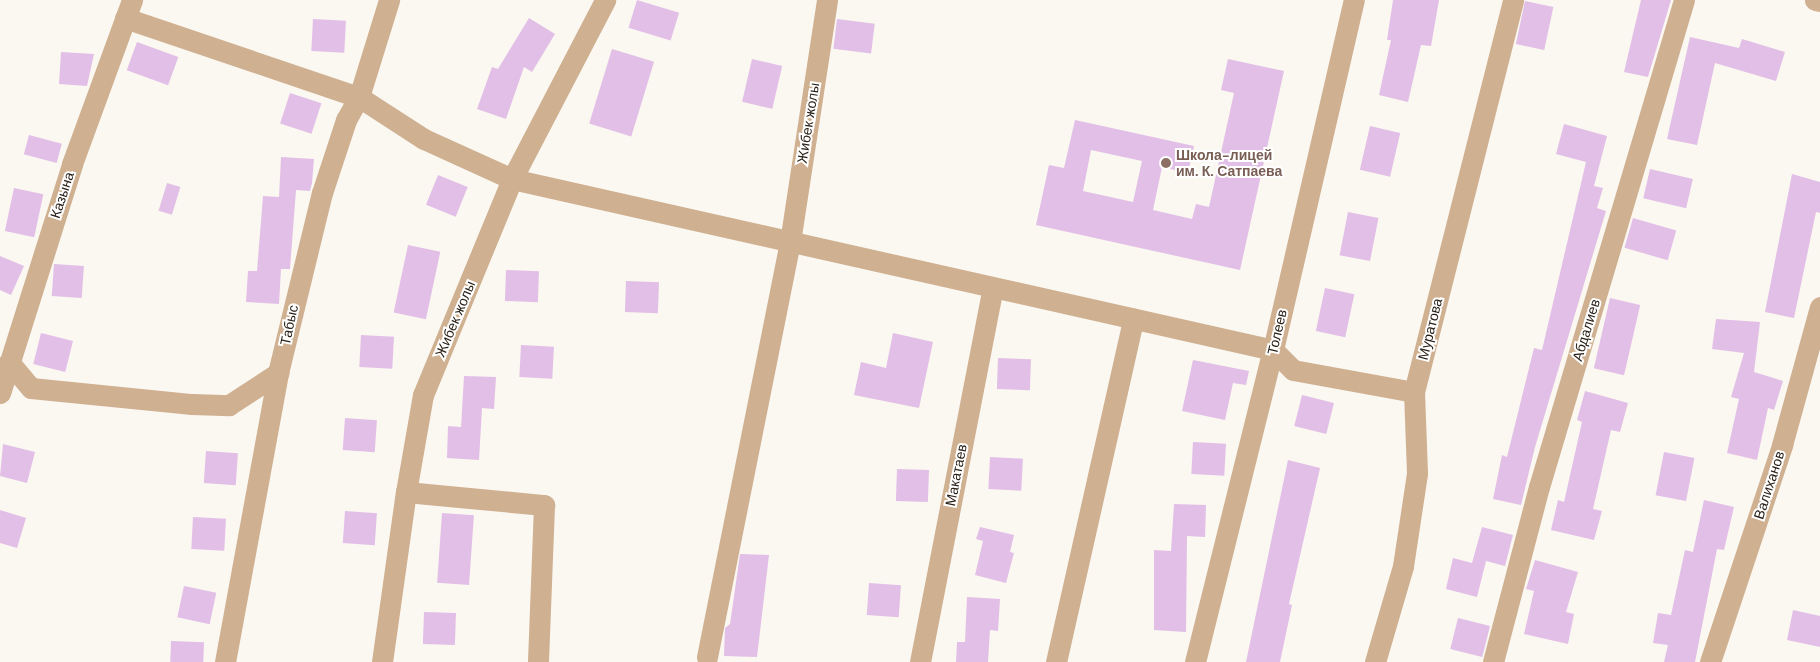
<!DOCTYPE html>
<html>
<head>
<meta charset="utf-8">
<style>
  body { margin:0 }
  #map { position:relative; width:1820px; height:662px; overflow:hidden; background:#fbf7f1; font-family:"DM Sans",sans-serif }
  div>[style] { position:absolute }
  .building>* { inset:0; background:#e2bfe7; transform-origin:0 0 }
  .minor>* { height:21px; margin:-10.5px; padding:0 10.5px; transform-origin:10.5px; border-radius:10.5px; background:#cfb090 }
  .dots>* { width:14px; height:14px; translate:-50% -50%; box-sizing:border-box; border:2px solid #fff; border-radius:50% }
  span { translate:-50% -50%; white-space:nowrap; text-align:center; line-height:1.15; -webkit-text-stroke:4px #fff; paint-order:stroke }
  .street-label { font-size:14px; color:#292017 }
  .education-label { font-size:14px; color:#785e54; font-weight:700 }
  .left { translate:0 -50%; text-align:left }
</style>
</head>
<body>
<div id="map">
  <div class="building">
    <i style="left:637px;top:0;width:44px;height:29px;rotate:17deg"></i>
    <i style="clip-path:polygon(1393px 0,1439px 0,1431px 46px,1421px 45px,1408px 102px,1379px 95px,1391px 40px,1387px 40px)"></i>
    <i style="clip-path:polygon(1641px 0,1671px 0,1648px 77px,1624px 72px)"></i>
    <i style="left:1525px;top:1px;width:29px;height:44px;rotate:12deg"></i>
    <i style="clip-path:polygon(529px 18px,555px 34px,532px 72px,524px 67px,506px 119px,477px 109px,492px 67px,498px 69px)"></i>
    <i style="left:313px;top:19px;width:33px;height:32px;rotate:3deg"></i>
    <i style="left:837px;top:19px;width:38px;height:30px;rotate:7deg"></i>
    <i style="clip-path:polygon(1690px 37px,1739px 48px,1742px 39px,1785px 52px,1776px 81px,1715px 63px,1697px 145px,1667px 139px)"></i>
    <i style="left:137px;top:42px;width:44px;height:30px;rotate:20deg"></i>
    <i style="left:612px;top:49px;width:44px;height:78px;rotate:17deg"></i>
    <i style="clip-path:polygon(61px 52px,94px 54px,87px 86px,59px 84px)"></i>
    <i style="left:752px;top:59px;width:31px;height:44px;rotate:13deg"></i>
    <i style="clip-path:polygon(evenodd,1228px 59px,1284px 71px,1240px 270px,1036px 225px,1049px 165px,1064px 168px,1075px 120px,1194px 146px,1188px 173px,1162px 167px,1153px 210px,1192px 219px,1196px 204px,1209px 207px,1234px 93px,1221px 90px,1228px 59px,1091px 150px,1142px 161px,1133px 202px,1083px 191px,1091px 150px)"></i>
    <i style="left:290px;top:93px;width:33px;height:32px;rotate:18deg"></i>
    <i style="clip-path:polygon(1564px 124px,1607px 136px,1594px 186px,1603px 188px,1597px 208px,1606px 211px,1535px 447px,1521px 505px,1493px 499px,1502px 455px,1507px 457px,1534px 348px,1542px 350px,1586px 162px,1556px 154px)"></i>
    <i style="left:1370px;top:126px;width:31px;height:45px;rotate:13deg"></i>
    <i style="left:29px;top:135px;width:34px;height:20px;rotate:15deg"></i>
    <i style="clip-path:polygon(281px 157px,314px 159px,312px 183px,310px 191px,296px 190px,290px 269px,281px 269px,279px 304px,246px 302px,248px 271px,257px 271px,263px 196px,279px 197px)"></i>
    <i style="left:1650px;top:169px;width:44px;height:30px;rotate:13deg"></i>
    <i style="clip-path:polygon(1792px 174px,1820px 182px,1820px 213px,1816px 212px,1794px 318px,1765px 312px)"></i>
    <i style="left:438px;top:175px;width:32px;height:32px;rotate:22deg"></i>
    <i style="left:167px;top:183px;width:14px;height:29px;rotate:17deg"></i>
    <i style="left:14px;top:188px;width:30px;height:44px;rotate:12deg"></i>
    <i style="left:1348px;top:212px;width:31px;height:44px;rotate:11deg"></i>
    <i style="left:1633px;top:218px;width:45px;height:31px;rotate:16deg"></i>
    <i style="left:408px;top:245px;width:33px;height:69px;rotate:12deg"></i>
    <i style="clip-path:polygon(0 256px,24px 266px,11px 295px,0 290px)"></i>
    <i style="left:54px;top:264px;width:30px;height:32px;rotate:4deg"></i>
    <i style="left:506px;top:270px;width:33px;height:31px;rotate:2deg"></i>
    <i style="left:626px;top:281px;width:33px;height:31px;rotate:2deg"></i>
    <i style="left:1325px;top:288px;width:30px;height:44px;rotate:12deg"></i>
    <i style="left:1610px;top:298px;width:31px;height:72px;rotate:13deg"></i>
    <i style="clip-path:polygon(1716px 319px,1760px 322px,1754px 372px,1783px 381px,1774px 410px,1768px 408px,1757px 460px,1727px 453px,1739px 399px,1731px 397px,1744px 353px,1712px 349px)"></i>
    <i style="left:41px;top:333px;width:33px;height:32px;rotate:14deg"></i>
    <i style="clip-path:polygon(893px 333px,933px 342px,919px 408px,854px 395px,861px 362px,886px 368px)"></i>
    <i style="left:361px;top:335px;width:33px;height:32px;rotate:3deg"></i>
    <i style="left:521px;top:345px;width:33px;height:32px;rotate:3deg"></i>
    <i style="left:998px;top:358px;width:33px;height:31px;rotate:2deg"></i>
    <i style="clip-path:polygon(1193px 360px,1249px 371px,1246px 385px,1233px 383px,1225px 420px,1182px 411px)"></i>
    <i style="clip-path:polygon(464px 376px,496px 377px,494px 409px,482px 408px,479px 460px,447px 458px,448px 426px,461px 427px)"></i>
    <i style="clip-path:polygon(1585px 391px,1628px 403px,1620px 432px,1611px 430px,1593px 509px,1602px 511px,1594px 540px,1551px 530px,1558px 500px,1564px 502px,1582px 422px,1577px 420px)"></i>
    <i style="left:1302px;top:395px;width:33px;height:32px;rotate:14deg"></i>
    <i style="left:345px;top:418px;width:32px;height:32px;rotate:4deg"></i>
    <i style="left:1193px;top:442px;width:33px;height:32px;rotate:3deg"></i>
    <i style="clip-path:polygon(3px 444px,35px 452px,27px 483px,0 476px)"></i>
    <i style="left:206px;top:451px;width:32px;height:32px;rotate:4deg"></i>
    <i style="left:1664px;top:452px;width:31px;height:44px;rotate:11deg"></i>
    <i style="left:990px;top:457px;width:33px;height:32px;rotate:3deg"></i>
    <i style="clip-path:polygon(1288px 460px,1320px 468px,1289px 604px,1292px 605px,1280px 662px,1246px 662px)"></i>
    <i style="left:897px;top:469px;width:32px;height:32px;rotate:2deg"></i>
    <i style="clip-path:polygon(1704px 500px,1734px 507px,1724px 550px,1717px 549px,1695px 662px,1664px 662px,1668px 645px,1653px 643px,1658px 613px,1671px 615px,1685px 550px,1693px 552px)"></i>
    <i style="clip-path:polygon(1174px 504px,1206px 505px,1205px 537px,1187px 536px,1186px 632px,1154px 630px,1154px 550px,1171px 551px)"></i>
    <i style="clip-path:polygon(0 510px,26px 518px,17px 548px,0 543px)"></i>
    <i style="left:345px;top:511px;width:32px;height:32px;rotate:4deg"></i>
    <i style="left:442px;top:513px;width:32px;height:70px;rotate:4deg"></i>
    <i style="left:193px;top:517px;width:33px;height:32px;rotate:3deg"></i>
    <i style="clip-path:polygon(980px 527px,1014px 535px,1010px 552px,1014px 553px,1006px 583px,975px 575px,983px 541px,976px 539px)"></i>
    <i style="clip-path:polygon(1482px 527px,1513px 535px,1505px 566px,1486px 561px,1477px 597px,1446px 589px,1453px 558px,1472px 563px)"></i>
    <i style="clip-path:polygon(740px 554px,769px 555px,757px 657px,724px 656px,725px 628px,730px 624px)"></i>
    <i style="clip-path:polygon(1535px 560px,1578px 572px,1566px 612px,1574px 614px,1568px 644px,1524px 634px,1534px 591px,1526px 589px)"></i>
    <i style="left:869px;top:583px;width:32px;height:32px;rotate:4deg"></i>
    <i style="left:184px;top:586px;width:33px;height:32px;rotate:12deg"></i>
    <i style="clip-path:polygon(967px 597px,1000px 599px,998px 631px,990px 630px,988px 662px,956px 662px,957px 642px,965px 642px)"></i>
    <i style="clip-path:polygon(1793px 610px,1820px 616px,1820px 647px,1787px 640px)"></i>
    <i style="left:424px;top:612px;width:32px;height:32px;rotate:2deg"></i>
    <i style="left:1458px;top:618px;width:33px;height:32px;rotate:14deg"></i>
    <i style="left:171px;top:641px;width:33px;height:21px;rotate:2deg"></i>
  </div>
  <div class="minor">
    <i style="left:1815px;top:0;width:5px;rotate:11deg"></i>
    <i style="left:125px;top:18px;width:247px;rotate:18.7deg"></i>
    <i style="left:359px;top:97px;width:77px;rotate:32.9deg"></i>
    <i style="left:424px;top:139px;width:97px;rotate:24.4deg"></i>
    <i style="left:512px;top:179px;width:780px;rotate:12.66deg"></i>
    <i style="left:1273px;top:350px;width:28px;rotate:45deg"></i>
    <i style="left:1293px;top:370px;width:123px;rotate:10.3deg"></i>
    <i style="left:9px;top:362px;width:34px;rotate:50deg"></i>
    <i style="left:31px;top:388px;width:162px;rotate:5.7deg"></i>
    <i style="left:192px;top:404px;width:37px;rotate:2deg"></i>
    <i style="left:229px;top:405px;width:59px;rotate:-33.1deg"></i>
    <i style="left:278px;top:373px;width:185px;rotate:-76.3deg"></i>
    <i style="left:322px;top:193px;width:77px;rotate:-71.8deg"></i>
    <i style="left:346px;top:120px;width:26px;rotate:-61deg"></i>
    <i style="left:359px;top:97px;width:102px;rotate:-72.8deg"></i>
    <i style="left:0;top:393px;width:240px;rotate:-72.5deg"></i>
    <i style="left:72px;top:164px;width:175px;rotate:-69.9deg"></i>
    <i style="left:406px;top:492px;width:139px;rotate:5.4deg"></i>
    <i style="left:544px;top:505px;width:157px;rotate:92.2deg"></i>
    <i style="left:707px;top:657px;width:423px;rotate:-78.7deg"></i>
    <i style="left:790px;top:242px;width:245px;rotate:-81.3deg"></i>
    <i style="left:225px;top:662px;width:294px;rotate:-79.6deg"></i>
    <i style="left:382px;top:662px;width:172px;rotate:-82deg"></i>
    <i style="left:406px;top:492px;width:98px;rotate:-80.1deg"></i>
    <i style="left:423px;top:395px;width:234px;rotate:-67.6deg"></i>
    <i style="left:512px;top:179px;width:202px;rotate:-62.5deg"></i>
    <i style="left:920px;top:662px;width:381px;rotate:-79deg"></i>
    <i style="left:1056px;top:662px;width:352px;rotate:-77.3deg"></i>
    <i style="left:1195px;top:662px;width:322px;rotate:-76deg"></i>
    <i style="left:1273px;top:350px;width:359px;rotate:-77deg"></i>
    <i style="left:1375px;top:662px;width:100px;rotate:-73.7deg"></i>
    <i style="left:1403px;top:566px;width:94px;rotate:-81.4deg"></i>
    <i style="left:1417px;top:473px;width:81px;rotate:-92.1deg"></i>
    <i style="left:1414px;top:392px;width:404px;rotate:-75.8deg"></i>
    <i style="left:1493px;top:662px;width:181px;rotate:-75.3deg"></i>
    <i style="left:1539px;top:487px;width:508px;rotate:-73.42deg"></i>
    <i style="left:1710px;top:662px;width:229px;rotate:-71.6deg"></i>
    <i style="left:1782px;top:445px;width:143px;rotate:-74.6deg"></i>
  </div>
  <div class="dots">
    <i style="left:1166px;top:163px;background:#8d6e63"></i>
  </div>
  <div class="street-label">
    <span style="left:808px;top:123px;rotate:-81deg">Жибек жолы</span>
    <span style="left:62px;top:195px;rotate:-72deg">Казына</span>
    <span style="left:455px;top:319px;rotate:-67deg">Жибек жолы</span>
    <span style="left:289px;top:325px;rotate:-78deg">Табыс</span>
    <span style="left:1430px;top:329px;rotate:-76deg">Муратова</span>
    <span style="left:1586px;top:330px;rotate:-73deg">Абдалиев</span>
    <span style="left:1277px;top:332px;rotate:-77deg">Толеев</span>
    <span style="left:956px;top:475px;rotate:-79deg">Макатаев</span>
    <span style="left:1769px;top:485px;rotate:-72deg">Валиханов</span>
  </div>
  <div class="education-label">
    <span class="left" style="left:1176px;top:163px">Школа-лицей<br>им. К. Сатпаева</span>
  </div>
</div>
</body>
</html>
